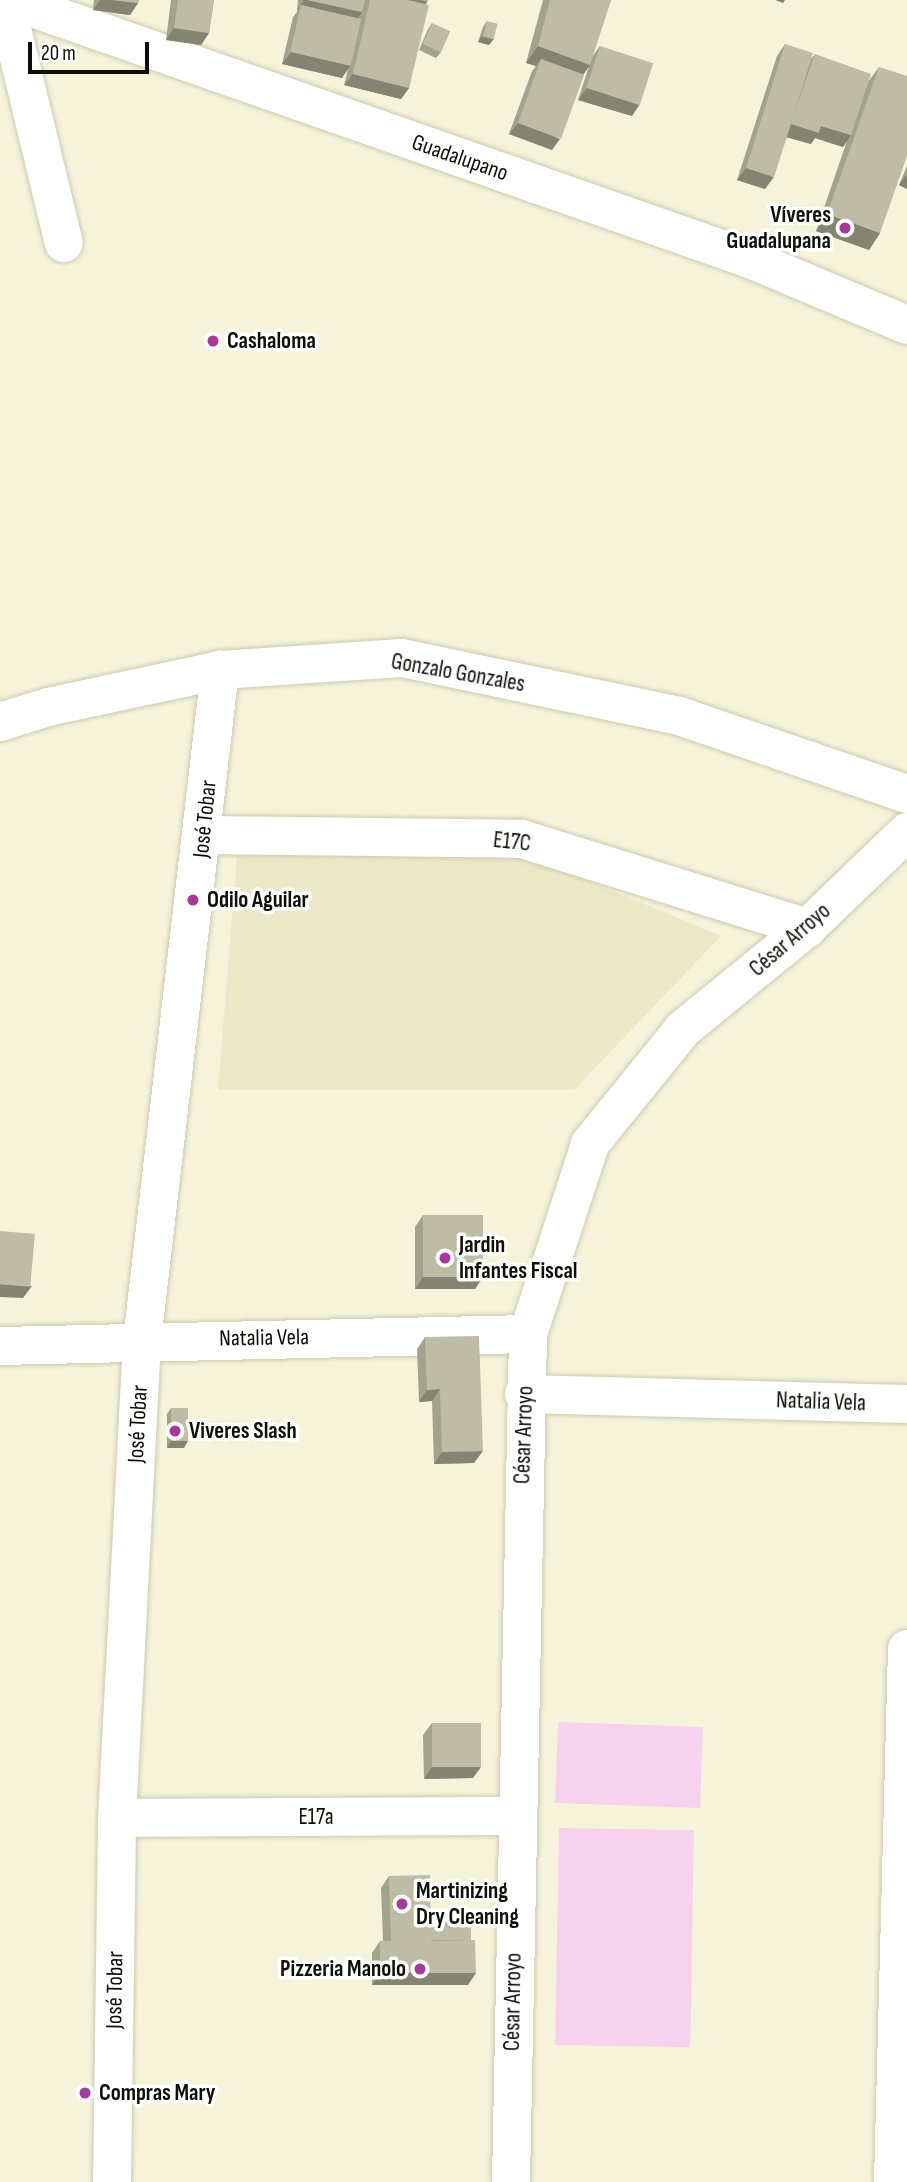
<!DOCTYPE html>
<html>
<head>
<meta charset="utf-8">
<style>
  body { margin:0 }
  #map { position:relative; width:907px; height:2182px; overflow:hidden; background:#f5f3d9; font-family:"Sofia Sans Condensed",sans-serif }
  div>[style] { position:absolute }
  .built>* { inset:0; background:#ebe8c7 }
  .green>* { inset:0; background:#f7d2ef; transform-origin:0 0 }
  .roads { filter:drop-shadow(0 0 2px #cccab1) drop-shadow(0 0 2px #cccab1) }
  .street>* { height:38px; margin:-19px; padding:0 19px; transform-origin:19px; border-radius:19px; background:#fff }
  .wall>* { inset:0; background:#a3a28d }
  .shaded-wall>* { inset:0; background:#858473 }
  .building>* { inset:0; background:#bebca4; transform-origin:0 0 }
  .dots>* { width:19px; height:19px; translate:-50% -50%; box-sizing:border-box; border:4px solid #fff; border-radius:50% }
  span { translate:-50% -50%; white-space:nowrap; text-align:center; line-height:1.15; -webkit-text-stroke:7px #fff; paint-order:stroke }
  .street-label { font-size:23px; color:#0e0d06 }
  .poi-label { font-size:23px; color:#0e0d06; font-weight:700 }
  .right { translate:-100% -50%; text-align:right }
  .left { translate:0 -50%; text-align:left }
  .scale { position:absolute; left:28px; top:42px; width:121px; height:32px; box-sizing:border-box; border:4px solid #0e0d06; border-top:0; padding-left:9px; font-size:21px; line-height:24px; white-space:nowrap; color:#0e0d06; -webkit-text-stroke:5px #fff; paint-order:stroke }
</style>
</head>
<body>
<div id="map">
  <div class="built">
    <i style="clip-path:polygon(522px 853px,721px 936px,574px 1090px,218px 1090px,237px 856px)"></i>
  </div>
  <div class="green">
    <i style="left:558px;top:1722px;width:145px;height:81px;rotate:2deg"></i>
    <i style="left:559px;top:1828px;width:135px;height:217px;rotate:1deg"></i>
  </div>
  <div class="roads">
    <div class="street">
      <i style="left:5px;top:0;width:250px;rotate:76.4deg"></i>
      <i style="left:10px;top:0;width:784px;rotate:19.29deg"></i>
      <i style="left:750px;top:259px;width:170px;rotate:22.8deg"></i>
      <i style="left:0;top:722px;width:50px;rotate:-17.4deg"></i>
      <i style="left:48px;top:707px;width:176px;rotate:-12.1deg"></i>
      <i style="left:220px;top:670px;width:182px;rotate:-3.8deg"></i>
      <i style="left:402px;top:658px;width:283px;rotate:11.8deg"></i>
      <i style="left:679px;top:716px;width:241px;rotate:18.9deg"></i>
      <i style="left:204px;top:835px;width:318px;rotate:0.7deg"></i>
      <i style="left:522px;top:839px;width:299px;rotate:17.3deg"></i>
      <i style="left:0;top:1346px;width:528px;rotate:-1.3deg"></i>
      <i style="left:524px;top:1394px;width:383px;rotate:1.5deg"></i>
      <i style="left:117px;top:1818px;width:398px;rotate:-0.3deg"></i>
      <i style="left:112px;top:2182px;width:364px;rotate:-89.2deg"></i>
      <i style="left:117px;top:1818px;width:478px;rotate:-87deg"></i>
      <i style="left:142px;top:1341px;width:676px;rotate:-83.37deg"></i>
      <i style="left:511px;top:2182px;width:848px;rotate:-88.85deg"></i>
      <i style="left:528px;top:1334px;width:200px;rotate:-71.9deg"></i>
      <i style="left:590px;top:1144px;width:148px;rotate:-51deg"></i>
      <i style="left:683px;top:1029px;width:160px;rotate:-39.2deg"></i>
      <i style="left:807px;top:928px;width:139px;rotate:-43.8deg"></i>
      <i style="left:893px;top:2182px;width:533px;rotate:-88.5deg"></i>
    </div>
  </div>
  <div class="wall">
    <i style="clip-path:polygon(94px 0,139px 0,138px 3px,130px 15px,93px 10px)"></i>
    <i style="clip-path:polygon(171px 0,214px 0,209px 33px,201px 45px,166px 40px)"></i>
    <i style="clip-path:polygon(298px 0,428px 0,426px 4px,409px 88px,401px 99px,344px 85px,348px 69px,342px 78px,282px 64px,293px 17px,297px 12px)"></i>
    <i style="clip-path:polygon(543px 0,611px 0,592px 57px,600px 46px,632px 116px,578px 100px,589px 66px,583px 75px,552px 150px,509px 134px,532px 71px,536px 66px,526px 63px)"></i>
    <i style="clip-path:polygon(487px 21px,489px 45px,478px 42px,483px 27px)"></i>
    <i style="clip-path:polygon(432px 23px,441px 52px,436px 58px,419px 50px,428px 29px)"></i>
    <i style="clip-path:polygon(785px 44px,811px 59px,815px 54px,868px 82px,879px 67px,880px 233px,869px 250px,816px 231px,847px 141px,843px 147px,815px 138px,811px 144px,787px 137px,765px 189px,737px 180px,777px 56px)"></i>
    <i style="clip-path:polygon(907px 166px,907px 189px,899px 185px)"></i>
    <i style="clip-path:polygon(423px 1215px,483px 1277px,475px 1289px,415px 1289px,415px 1227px)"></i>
    <i style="clip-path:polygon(425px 1337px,474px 1463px,434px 1464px,432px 1401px,419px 1402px,417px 1349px)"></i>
    <i style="clip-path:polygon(171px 1408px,184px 1448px,167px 1448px,167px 1414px)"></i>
    <i style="clip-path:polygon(432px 1723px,473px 1778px,424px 1779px,423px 1735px)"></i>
    <i style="clip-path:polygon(389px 1876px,430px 1915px,471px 1940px,468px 1985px,372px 1985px,372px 1953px,380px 1941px,383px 1941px,381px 1888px)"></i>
  </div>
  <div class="shaded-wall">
    <i style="clip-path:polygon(100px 0,112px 0,138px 3px,130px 15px,93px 10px)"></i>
    <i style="clip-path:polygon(304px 0,307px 0,362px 12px,354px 24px,301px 5px,296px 11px)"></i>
    <i style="clip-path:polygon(370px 0,419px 0,427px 2px,419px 14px)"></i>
    <i style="clip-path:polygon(775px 0,785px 0,783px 3px)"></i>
    <i style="clip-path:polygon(174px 28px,209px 33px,201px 45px,166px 40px)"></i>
    <i style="clip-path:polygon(482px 36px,494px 39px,489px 45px,478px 42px)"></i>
    <i style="clip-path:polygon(538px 46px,590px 65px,578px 82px,541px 59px,536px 66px,526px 63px)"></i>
    <i style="clip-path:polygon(291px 52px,350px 66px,342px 78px,282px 64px)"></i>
    <i style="clip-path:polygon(353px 74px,409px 88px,401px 99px,344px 85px)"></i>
    <i style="clip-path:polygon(587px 88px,640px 104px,632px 116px,578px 100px)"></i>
    <i style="clip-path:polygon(518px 123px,560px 139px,552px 150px,509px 134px)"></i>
    <i style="clip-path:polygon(791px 124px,821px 126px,851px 135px,843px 147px,815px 138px,811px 144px,782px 136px)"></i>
    <i style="clip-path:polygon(746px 168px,774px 177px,765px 189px,737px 180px)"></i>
    <i style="clip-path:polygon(907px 174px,907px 189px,899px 185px)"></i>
    <i style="clip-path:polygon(827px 214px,880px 233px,869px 250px,816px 231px)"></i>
    <i style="clip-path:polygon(423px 1277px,483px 1277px,475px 1289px,415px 1289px)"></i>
    <i style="clip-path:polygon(0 1284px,32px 1286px,23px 1298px,0 1297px)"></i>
    <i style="clip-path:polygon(440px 1389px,432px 1401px,419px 1402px,427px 1390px)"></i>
    <i style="clip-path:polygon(171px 1441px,188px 1441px,184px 1448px,167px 1448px)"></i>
    <i style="clip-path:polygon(483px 1451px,474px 1463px,434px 1464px,442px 1452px)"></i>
    <i style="clip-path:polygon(432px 1767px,481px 1767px,473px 1778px,424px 1779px)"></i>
    <i style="clip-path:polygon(380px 1973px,476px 1973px,468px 1985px,372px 1985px)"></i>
  </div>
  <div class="building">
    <i style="clip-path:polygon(112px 0,139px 0,138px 3px)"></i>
    <i style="clip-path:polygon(178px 0,214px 0,209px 33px,174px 28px)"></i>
    <i style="clip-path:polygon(307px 0,365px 0,362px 12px)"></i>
    <i style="clip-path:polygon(370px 0,408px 0,429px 5px,409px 88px,353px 74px)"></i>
    <i style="clip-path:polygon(550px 0,611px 0,590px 65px,538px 46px)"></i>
    <i style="left:301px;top:5px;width:62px;height:48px;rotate:13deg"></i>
    <i style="left:487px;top:21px;width:11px;height:16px;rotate:15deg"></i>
    <i style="left:432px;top:23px;width:20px;height:23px;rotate:24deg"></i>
    <i style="clip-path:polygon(785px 44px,813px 53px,794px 114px,815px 54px,871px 74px,851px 135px,821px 126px,819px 133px,791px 124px,774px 177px,746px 168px)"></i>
    <i style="left:600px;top:46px;width:56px;height:44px;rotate:18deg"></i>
    <i style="left:541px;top:59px;width:46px;height:68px;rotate:20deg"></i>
    <i style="clip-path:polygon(879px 67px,907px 76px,907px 156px,880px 233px,827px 214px)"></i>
    <i style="left:423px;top:1215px;width:60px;height:62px"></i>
    <i style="left:0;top:1231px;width:35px;height:53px;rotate:5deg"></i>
    <i style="clip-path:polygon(479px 1336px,483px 1451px,442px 1452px,440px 1389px,427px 1390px,425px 1337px)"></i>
    <i style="left:171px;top:1408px;width:17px;height:33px"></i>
    <i style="left:432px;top:1723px;width:49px;height:44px"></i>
    <i style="clip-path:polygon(430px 1875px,431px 1941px,475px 1940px,476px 1973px,380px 1973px,380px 1941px,391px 1941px,389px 1876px)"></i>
    <i style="left:471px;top:1914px;width:26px;height:41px;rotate:90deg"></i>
  </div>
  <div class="dots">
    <i style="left:845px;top:228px;background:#a63999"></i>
    <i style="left:213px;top:341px;background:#a63999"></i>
    <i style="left:193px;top:900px;background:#a63999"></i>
    <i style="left:445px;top:1258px;background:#a63999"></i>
    <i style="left:175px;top:1431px;background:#a63999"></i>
    <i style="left:402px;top:1904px;background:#a63999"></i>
    <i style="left:420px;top:1969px;background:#a63999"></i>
    <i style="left:85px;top:2093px;background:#a63999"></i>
  </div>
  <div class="street-label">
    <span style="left:460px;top:158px;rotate:19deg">Guadalupano</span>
    <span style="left:458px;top:673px;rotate:10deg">Gonzalo Gonzales</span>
    <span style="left:205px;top:819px;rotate:-84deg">José Tobar</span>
    <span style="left:512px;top:842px;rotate:6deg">E17C</span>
    <span style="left:790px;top:940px;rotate:-41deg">César Arroyo</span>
    <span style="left:264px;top:1338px;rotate:-1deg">Natalia Vela</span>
    <span style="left:821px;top:1402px;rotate:2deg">Natalia Vela</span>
    <span style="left:138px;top:1424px;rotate:-87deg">José Tobar</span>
    <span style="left:524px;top:1435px;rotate:-88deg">César Arroyo</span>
    <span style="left:316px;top:1817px">E17a</span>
    <span style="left:115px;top:1990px;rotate:-89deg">José Tobar</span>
    <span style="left:513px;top:2002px;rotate:-89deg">César Arroyo</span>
  </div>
  <div class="poi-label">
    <span class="right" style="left:831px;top:228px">Víveres<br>Guadalupana</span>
    <span class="left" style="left:227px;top:341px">Cashaloma</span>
    <span class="left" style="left:207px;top:900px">Odilo Aguilar</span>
    <span class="left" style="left:459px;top:1258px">Jardin<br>Infantes Fiscal</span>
    <span class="left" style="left:189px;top:1431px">Viveres Slash</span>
    <span class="left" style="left:416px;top:1904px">Martinizing<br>Dry Cleaning</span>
    <span class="right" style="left:406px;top:1969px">Pizzeria Manolo</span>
    <span class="left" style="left:99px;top:2093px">Compras Mary</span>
  </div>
  <div class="scale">20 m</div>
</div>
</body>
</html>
